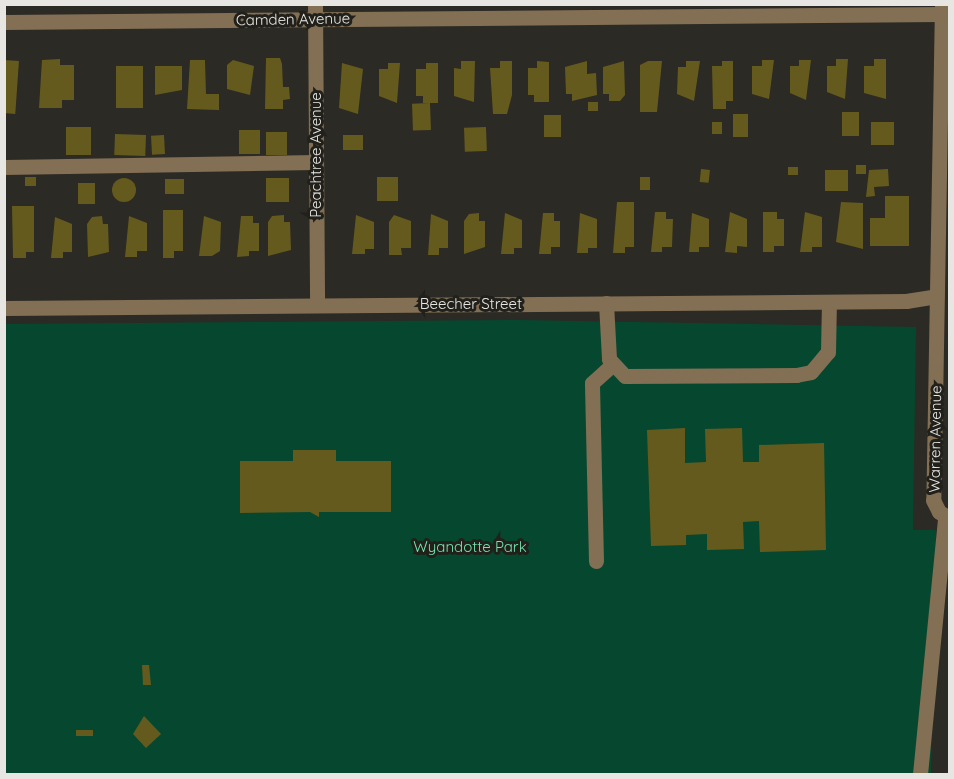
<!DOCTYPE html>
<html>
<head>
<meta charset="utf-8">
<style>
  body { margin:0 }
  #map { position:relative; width:954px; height:779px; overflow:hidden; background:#2b2a24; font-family:Quicksand,sans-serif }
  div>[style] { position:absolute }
  .green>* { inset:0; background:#06482f }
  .building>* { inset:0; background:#655a1d; transform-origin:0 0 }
  .round { border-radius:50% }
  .minor>* { height:15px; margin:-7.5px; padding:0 7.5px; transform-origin:7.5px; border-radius:7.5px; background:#826f54 }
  span { translate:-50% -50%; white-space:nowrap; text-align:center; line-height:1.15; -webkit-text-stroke:6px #21201a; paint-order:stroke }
  .street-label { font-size:15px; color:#e7e6e2 }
  .park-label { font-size:15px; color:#72e7b1 }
  .frame { position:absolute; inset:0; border:6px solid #e7e6e2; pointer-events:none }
</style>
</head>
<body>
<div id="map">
  <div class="green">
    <i style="clip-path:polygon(519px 320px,916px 327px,913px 530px,936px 530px,931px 774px,5px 774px,5px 324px)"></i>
  </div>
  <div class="building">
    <i style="clip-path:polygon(266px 58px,280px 58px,282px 64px,283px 87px,289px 87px,290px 99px,283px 100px,283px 109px,265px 109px)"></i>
    <i style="clip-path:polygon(60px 59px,60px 65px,74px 65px,74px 100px,62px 100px,62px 108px,39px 108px,42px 60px)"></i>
    <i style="clip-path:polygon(836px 59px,848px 59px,845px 99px,827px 92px,827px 66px,836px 66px)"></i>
    <i style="clip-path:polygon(874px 59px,886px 59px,886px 99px,864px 93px,864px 66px,874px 66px)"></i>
    <i style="left:4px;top:60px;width:15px;height:53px;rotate:4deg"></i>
    <i style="clip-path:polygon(190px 60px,205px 60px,206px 94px,219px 94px,219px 110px,187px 109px)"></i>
    <i style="clip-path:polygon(233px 60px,254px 66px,250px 95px,227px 89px,227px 65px)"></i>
    <i style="clip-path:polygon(762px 60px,774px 60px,769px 99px,752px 94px,752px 66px,762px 66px)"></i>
    <i style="clip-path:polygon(799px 60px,811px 60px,806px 100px,790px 93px,790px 66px,799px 66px)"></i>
    <i style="clip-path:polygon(461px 61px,475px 61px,474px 102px,454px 96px,454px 68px,461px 69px)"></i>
    <i style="clip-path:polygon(500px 61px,512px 61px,512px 95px,507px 114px,493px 114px,490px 68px,500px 68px)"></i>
    <i style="clip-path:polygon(537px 61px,549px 62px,549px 102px,534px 102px,534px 95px,528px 95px,528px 68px,537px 68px)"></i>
    <i style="clip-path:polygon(587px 61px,587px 74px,596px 73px,597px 95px,572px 101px,572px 94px,566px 94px,565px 67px)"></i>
    <i style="clip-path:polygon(624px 61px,625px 95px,620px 101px,609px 101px,609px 94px,603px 94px,603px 67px)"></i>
    <i style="clip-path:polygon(648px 61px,662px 61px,657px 112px,640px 112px,640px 65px)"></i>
    <i style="clip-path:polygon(686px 61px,700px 61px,694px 101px,677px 94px,678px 67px,686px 67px)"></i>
    <i style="clip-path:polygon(722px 61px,733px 61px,733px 101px,726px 101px,726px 109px,713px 109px,712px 66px,722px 66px)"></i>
    <i style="clip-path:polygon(342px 63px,363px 69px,358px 114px,339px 108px)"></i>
    <i style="clip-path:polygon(388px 63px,400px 63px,397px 103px,379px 96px,379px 69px,388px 69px)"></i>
    <i style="clip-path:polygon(426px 63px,438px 63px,438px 103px,423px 103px,423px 96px,416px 96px,416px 69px,426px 69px)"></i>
    <i style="left:116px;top:66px;width:27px;height:42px"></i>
    <i style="clip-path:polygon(155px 66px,182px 66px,182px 90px,155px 95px)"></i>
    <i style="left:588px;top:102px;width:10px;height:9px"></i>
    <i style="left:430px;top:103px;width:27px;height:18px;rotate:88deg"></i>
    <i style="left:842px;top:112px;width:17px;height:24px"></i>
    <i style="left:733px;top:114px;width:15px;height:23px"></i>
    <i style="left:544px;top:115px;width:17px;height:22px"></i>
    <i style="left:712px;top:122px;width:10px;height:12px"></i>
    <i style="left:871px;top:122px;width:23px;height:23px"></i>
    <i style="left:66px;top:127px;width:25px;height:28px"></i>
    <i style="left:486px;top:127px;width:24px;height:22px;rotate:88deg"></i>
    <i style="left:239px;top:130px;width:21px;height:24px"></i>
    <i style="left:266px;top:132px;width:21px;height:23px"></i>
    <i style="left:115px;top:134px;width:31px;height:21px;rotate:2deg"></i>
    <i style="left:164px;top:135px;width:19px;height:13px;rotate:87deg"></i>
    <i style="left:343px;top:135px;width:20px;height:15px"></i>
    <i style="left:856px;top:165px;width:10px;height:9px"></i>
    <i style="left:788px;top:167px;width:10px;height:8px"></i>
    <i style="left:701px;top:169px;width:9px;height:13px;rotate:6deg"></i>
    <i style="clip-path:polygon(888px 169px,889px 186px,874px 187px,875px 196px,866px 197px,869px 170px)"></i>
    <i style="left:825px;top:170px;width:23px;height:21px"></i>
    <i style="left:25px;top:177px;width:11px;height:9px"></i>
    <i style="left:377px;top:177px;width:21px;height:24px"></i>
    <i style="left:640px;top:177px;width:10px;height:13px"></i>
    <i class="round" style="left:112px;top:178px;width:24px;height:24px"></i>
    <i style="left:266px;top:178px;width:23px;height:24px"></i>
    <i style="left:165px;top:179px;width:19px;height:15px"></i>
    <i style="left:78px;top:183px;width:17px;height:21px"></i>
    <i style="clip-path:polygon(885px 196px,909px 196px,909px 246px,870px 246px,870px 218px,885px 218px)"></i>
    <i style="clip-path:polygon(617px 202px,634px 202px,634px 247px,625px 247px,625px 253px,613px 253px)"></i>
    <i style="clip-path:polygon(841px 202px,863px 203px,863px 249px,836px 242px)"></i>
    <i style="clip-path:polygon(12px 206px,34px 206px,34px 252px,26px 252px,26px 258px,13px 258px)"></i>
    <i style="clip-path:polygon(163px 210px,183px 210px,183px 251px,174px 251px,174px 258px,163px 258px)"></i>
    <i style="clip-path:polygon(655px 212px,666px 212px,666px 219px,673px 219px,672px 247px,662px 247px,662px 252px,651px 252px)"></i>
    <i style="clip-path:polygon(730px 212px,747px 219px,747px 247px,737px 246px,737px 253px,725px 252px)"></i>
    <i style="clip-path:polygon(763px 212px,777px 212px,777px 219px,784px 219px,784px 246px,774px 246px,774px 252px,763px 252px)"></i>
    <i style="clip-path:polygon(805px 212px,822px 217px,822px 247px,812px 247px,812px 252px,800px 252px)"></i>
    <i style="clip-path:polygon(479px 213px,479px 221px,485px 221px,485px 247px,464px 254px,464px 221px,469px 214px)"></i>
    <i style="clip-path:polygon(505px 213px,522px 220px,522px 248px,514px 248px,514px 254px,501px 254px)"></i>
    <i style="clip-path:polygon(543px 213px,554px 213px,554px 221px,560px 221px,560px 247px,551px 247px,551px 254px,539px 254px)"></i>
    <i style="clip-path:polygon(580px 213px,597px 219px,597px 248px,588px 248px,588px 253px,577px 253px)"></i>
    <i style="clip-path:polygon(692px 213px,709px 219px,709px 247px,699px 247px,699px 252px,689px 252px)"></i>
    <i style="clip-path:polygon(431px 214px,448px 221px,448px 248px,439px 248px,439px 255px,428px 255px)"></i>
    <i style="clip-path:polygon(284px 215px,284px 222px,290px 222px,291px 250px,268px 256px,268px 222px,272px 216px)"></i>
    <i style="clip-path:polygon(356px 215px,374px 222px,374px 249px,365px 249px,365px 254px,352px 254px)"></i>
    <i style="clip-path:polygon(394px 215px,411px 221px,411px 248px,401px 248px,402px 255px,389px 255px,389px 222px)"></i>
    <i style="clip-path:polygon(102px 216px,103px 224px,108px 224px,109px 252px,88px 257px,87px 224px,92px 217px)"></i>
    <i style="clip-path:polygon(129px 216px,147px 223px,147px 251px,137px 251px,137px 257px,125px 257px)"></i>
    <i style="clip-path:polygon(204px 216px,221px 222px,220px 251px,212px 256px,199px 256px)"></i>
    <i style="clip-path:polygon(241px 216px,253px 216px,253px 223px,259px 223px,259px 251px,249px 251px,249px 256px,237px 257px)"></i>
    <i style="clip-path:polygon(55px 217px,72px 224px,72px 252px,63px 252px,63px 258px,51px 258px)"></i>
    <i style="clip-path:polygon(685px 428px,685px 463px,706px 462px,705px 429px,742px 428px,743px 462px,759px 462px,759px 445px,824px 443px,826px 550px,760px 552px,759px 521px,743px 522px,744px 549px,707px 550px,707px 534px,686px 535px,686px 545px,651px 546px,647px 430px)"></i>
    <i style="clip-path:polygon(293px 450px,336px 450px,336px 461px,391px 461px,391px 512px,319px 512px,319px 517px,310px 512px,240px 513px,240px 461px,293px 461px)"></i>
    <i style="clip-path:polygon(142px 665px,149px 665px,151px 685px,143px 685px)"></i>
    <i style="clip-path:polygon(144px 716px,161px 734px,146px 748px,133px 734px)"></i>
    <i style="left:76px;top:730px;width:17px;height:6px"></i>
  </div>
  <div class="minor">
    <i style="left:315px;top:4px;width:301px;rotate:89.6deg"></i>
    <i style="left:942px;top:4px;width:496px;rotate:91deg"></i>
    <i style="left:933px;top:500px;width:13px;rotate:63deg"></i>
    <i style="left:939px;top:512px;width:13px;rotate:29deg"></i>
    <i style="left:4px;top:22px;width:938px;rotate:-0.49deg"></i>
    <i style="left:4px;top:167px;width:312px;rotate:-0.9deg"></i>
    <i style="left:606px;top:303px;width:56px;rotate:86.9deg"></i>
    <i style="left:609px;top:359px;width:23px;rotate:47deg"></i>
    <i style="left:625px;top:376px;width:171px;rotate:-0.3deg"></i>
    <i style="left:796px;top:375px;width:15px;rotate:-11deg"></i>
    <i style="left:811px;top:372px;width:26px;rotate:-50deg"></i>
    <i style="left:828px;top:352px;width:50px;rotate:-88.9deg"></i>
    <i style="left:4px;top:308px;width:902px;rotate:-0.44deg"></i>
    <i style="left:906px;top:301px;width:31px;rotate:-9deg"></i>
    <i style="left:596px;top:561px;width:178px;rotate:-91.3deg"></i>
    <i style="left:592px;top:383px;width:27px;rotate:-42deg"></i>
    <i style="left:920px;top:774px;width:258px;rotate:-84.4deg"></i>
  </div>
  <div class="street-label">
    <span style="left:293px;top:19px;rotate:-1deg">Camden Avenue</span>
    <span style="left:316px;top:155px;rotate:-90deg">Peachtree Avenue</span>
    <span style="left:471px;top:304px">Beecher Street</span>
    <span style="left:935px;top:439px;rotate:-89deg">Warren Avenue</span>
  </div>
  <div class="park-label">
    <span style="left:470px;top:547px">Wyandotte Park</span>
  </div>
  <div class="frame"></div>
</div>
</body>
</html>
